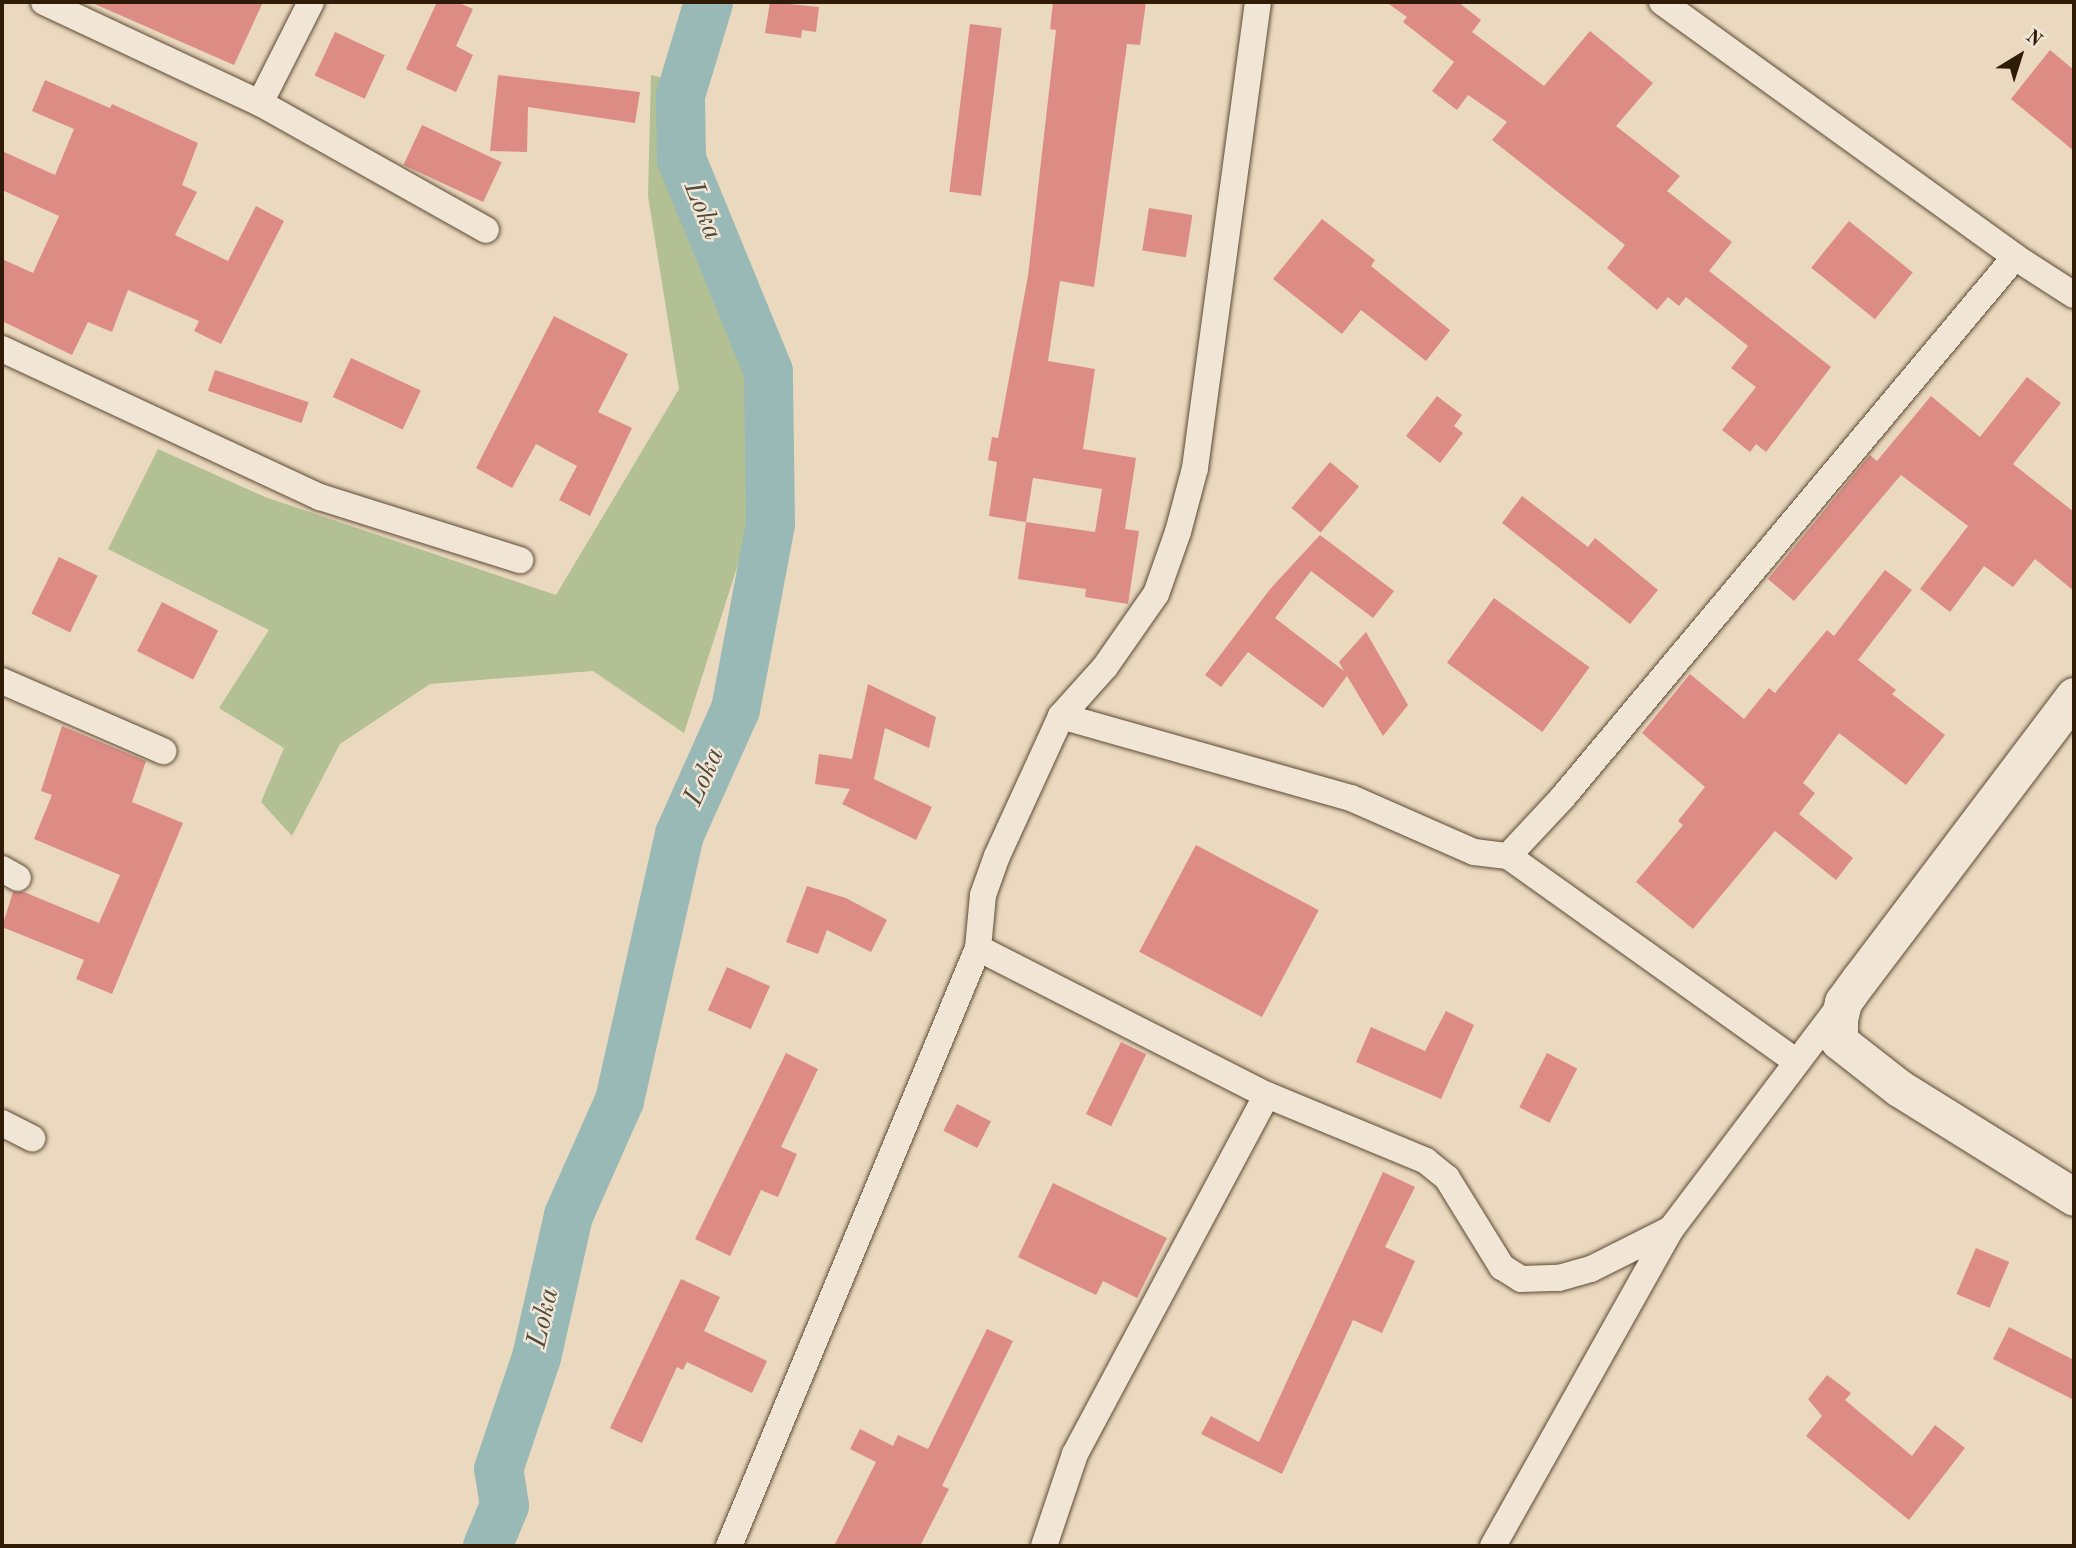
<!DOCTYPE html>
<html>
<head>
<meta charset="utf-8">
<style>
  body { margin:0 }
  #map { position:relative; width:2076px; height:1548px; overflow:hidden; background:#ead9be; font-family:"Old Standard TT",serif }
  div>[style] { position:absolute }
  .green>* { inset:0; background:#b3c094 }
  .river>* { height:49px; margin:-24.5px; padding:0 24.5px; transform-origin:24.5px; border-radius:24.5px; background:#98b9b6 }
  .building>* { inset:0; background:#dc8c85; transform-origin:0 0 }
  .roads { filter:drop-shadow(0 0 2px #5e4a34) drop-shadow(0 0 2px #5e4a34) }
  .street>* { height:26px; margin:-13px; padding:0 13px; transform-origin:13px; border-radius:13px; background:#f1e6d5 }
  .secondary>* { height:37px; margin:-18.5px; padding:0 18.5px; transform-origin:18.5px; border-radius:18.5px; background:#f1e6d5 }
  span { translate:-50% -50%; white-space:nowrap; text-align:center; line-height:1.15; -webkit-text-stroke:5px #f1e6d5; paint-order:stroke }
  .water-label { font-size:28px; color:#4f4a3b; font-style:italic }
  .frame { position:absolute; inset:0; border:4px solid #301b06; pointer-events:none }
  .north { position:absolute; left:1985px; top:21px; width:70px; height:70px; -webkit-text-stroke:5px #f1e6d5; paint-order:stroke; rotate:38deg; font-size:19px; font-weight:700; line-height:28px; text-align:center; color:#301b06 }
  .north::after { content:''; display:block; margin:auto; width:24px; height:32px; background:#301b06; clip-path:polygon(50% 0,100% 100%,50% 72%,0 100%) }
</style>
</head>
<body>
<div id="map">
  <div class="green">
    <i style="clip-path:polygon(651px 75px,696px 85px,693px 132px,757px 332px,748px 533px,684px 733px,593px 671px,430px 684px,340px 744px,292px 836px,261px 802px,284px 748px,219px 708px,269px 630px,108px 549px,158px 449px,265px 497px,556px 595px,679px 389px,648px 196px)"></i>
  </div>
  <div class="river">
    <i style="left:487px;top:1546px;width:44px;rotate:-67.5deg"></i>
    <i style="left:504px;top:1505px;width:36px;rotate:-99deg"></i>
    <i style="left:498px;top:1469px;width:118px;rotate:-71.3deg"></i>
    <i style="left:536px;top:1357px;width:146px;rotate:-77.3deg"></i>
    <i style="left:568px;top:1215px;width:126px;rotate:-66.1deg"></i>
    <i style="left:619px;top:1100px;width:273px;rotate:-77.3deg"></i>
    <i style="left:679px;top:834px;width:137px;rotate:-65.9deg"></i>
    <i style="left:735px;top:709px;width:189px;rotate:-79.3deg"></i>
    <i style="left:770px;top:523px;width:152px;rotate:-90.8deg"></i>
    <i style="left:768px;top:371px;width:229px;rotate:-112.3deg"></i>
    <i style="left:681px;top:159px;width:64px;rotate:-90.9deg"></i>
    <i style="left:680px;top:95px;width:97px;rotate:-73.2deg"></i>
  </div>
  <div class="building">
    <i style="clip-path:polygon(90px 2px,263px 2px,234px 65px)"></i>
    <i style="clip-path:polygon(437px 2px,457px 2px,473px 9px,456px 46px,473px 55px,456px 92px,406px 69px)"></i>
    <i style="clip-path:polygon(770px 2px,819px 7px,816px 32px,802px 30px,801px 38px,765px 33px)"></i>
    <i style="clip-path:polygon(evenodd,1053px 2px,1146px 2px,1140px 45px,1127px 44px,1094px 287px,1060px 281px,1048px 361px,1095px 369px,1083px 449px,1136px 458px,1125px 529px,1139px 531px,1128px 604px,1085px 597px,1086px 589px,1018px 579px,1026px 522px,989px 516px,997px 462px,988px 460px,992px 437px,998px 438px,1028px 276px,1056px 30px,1050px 29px,1053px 2px,1033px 478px,1102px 489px,1095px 532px,1026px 522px,1033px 478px)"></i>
    <i style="clip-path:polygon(1386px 2px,1458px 2px,1481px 20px,1472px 32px,1544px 86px,1590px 31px,1653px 83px,1616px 126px,1680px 176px,1667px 191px,1732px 242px,1709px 271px,1831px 367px,1766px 452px,1756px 444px,1750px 452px,1722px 430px,1756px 387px,1731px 368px,1748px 346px,1686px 297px,1679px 306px,1668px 297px,1657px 310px,1607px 268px,1625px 245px,1492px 140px,1507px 122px,1468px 95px,1457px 110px,1432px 91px,1454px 62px,1403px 22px,1407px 17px)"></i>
    <i style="left:970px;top:24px;width:32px;height:169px;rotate:7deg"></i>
    <i style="left:335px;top:32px;width:55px;height:48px;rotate:25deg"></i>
    <i style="clip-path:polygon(2050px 50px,2074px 70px,2074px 151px,2011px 99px)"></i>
    <i style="clip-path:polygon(498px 75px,640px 92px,635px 123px,528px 107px,527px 152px,490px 151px)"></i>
    <i style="clip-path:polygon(45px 80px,110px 108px,112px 104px,198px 143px,182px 185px,197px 192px,175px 235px,228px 261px,256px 206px,284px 221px,221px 344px,194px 331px,199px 321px,128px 290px,112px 332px,88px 322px,72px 355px,2px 321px,2px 259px,33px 273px,59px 216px,2px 190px,2px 151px,55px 175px,74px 129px,32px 111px)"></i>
    <i style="left:422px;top:125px;width:88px;height:44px;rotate:25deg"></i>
    <i style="left:1149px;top:208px;width:44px;height:43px;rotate:9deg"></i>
    <i style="clip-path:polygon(1322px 219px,1375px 260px,1371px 266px,1450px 330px,1426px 361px,1361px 310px,1342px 334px,1273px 279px)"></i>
    <i style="left:1849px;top:221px;width:82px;height:60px;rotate:39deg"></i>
    <i style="clip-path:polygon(554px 316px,628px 354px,598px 412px,632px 428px,590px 516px,559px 500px,577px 466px,536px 444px,512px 488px,476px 468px)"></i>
    <i style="left:351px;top:358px;width:77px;height:43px;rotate:25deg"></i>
    <i style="left:215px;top:370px;width:99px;height:22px;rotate:19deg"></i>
    <i style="clip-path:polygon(2027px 377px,2061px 403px,2013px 464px,2074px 512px,2074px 591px,2035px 559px,2013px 587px,1984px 566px,1950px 612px,1920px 589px,1968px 526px,1901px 475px,1794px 601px,1768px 579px,1870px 455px,1877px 461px,1931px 396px,1980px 437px)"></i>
    <i style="clip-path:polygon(1437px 396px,1462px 415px,1454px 426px,1463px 433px,1440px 463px,1406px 436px)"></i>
    <i style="left:1330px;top:462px;width:38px;height:60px;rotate:40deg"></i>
    <i style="clip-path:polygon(1522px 496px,1588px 547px,1595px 538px,1658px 590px,1630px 624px,1502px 523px)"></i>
    <i style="clip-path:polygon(1320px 535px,1394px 591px,1373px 618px,1311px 571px,1275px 618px,1344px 671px,1339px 662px,1366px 632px,1408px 705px,1383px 736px,1347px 676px,1323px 708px,1248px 652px,1221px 687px,1205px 675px,1271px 588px)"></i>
    <i style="left:59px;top:557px;width:43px;height:63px;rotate:26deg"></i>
    <i style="clip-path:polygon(1885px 570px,1912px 590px,1858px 660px,1896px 690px,1892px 694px,1945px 735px,1906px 785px,1839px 733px,1803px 783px,1815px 793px,1799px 814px,1853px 858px,1836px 880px,1775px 831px,1693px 929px,1636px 882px,1683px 825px,1678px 821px,1705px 787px,1642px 733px,1690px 674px,1744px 719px,1769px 688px,1775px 693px,1827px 630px,1834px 636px)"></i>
    <i style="left:1494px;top:598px;width:118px;height:80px;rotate:36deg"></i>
    <i style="left:162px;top:602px;width:63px;height:55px;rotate:27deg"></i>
    <i style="clip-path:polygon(868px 684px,936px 717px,929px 748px,885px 728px,874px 779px,932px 807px,916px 840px,842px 804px,850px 789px,815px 784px,819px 754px,852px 759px)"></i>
    <i style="clip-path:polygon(62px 726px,146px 761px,132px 802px,183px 823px,112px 994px,76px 979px,84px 960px,2px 927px,13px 892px,24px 892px,99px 923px,120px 875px,34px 839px,52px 795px,41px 791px)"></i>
    <i style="left:1196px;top:845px;width:139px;height:121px;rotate:28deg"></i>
    <i style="clip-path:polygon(807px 886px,846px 898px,887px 920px,871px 952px,827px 930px,818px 954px,786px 942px)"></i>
    <i style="left:727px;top:967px;width:47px;height:47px;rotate:24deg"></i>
    <i style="clip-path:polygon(1446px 1011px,1474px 1025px,1441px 1099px,1356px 1062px,1371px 1027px,1425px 1051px)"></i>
    <i style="left:1121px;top:1042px;width:28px;height:80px;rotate:26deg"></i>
    <i style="clip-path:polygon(786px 1053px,818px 1069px,781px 1147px,797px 1154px,778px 1197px,761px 1190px,730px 1256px,695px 1239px)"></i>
    <i style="left:1547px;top:1053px;width:34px;height:61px;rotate:27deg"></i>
    <i style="left:957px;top:1104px;width:38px;height:30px;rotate:27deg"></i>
    <i style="clip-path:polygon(1383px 1172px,1415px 1187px,1385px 1247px,1415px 1261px,1382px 1333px,1353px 1320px,1282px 1474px,1201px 1434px,1211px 1416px,1259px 1442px)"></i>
    <i style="clip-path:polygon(1053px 1183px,1167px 1238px,1137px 1298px,1103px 1281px,1096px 1295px,1018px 1257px)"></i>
    <i style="left:1976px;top:1248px;width:36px;height:50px;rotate:23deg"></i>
    <i style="clip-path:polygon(681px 1279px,720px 1297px,704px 1331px,767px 1361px,752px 1393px,687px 1362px,683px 1370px,677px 1367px,642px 1443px,610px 1428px)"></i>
    <i style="clip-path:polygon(2009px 1327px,2074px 1360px,2074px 1400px,1993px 1359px)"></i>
    <i style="clip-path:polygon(987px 1329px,1013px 1341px,942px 1486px,949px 1489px,920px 1546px,834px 1546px,876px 1462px,850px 1449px,860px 1429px,893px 1446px,898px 1435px,928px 1449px)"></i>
    <i style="clip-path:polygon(1827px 1375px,1851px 1393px,1845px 1400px,1912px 1456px,1935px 1425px,1965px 1448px,1909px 1520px,1806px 1436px,1822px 1416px,1808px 1399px)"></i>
  </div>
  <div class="roads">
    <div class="street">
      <i style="left:44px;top:2px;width:238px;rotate:25.1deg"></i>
      <i style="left:260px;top:103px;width:259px;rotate:29.3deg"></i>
      <i style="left:1662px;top:2px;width:435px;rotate:35.8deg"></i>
      <i style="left:2015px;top:257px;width:70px;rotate:32.8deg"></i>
      <i style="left:260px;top:103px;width:113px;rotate:-63.2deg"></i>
      <i style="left:2px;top:349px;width:351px;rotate:25deg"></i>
      <i style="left:320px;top:497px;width:210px;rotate:17.5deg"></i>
      <i style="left:2px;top:681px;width:176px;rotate:23.5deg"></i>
      <i style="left:1061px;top:716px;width:301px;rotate:15.8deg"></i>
      <i style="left:1351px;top:798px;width:134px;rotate:23.7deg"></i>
      <i style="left:1474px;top:852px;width:34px;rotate:7deg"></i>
      <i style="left:1508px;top:856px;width:81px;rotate:-47deg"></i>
      <i style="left:1563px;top:797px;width:704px;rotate:-50.07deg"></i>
      <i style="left:1508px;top:856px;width:353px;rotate:35.5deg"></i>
      <i style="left:2px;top:869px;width:18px;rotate:29deg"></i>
      <i style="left:978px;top:948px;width:324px;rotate:27deg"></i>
      <i style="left:1267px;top:1095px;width:172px;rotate:22.5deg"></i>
      <i style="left:1426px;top:1161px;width:27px;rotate:39deg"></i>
      <i style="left:1447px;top:1178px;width:105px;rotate:58.3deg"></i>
      <i style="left:1502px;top:1267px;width:22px;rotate:32deg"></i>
      <i style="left:1521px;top:1279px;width:38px;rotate:-2deg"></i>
      <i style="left:1559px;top:1278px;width:33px;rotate:-16deg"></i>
      <i style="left:1591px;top:1269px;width:89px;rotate:-26.6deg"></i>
      <i style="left:2px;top:1123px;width:34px;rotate:27deg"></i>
      <i style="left:729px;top:1546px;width:648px;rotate:-67.39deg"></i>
      <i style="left:978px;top:948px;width:53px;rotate:-84.6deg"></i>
      <i style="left:983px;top:895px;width:41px;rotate:-70.3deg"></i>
      <i style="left:997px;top:856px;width:154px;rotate:-65.4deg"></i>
      <i style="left:1061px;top:716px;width:66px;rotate:-48.1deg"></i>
      <i style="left:1105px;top:667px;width:89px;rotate:-55.1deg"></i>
      <i style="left:1156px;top:594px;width:66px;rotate:-70.5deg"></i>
      <i style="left:1178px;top:532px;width:66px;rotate:-75.1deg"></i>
      <i style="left:1195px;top:468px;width:470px;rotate:-82.3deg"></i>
      <i style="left:1044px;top:1546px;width:97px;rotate:-71.4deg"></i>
      <i style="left:1075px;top:1454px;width:407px;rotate:-61.9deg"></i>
      <i style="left:1493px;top:1546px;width:364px;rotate:-60.7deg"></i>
      <i style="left:1671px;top:1229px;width:283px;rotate:-52.9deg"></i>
    </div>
    <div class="secondary">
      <i style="left:2074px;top:696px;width:356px;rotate:127.1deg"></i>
      <i style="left:1859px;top:980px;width:27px;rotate:126deg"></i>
      <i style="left:1843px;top:1002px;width:18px;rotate:103deg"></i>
      <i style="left:1839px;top:1020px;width:21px;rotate:90deg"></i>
      <i style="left:1839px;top:1041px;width:76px;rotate:38.1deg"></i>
      <i style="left:1899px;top:1088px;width:206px;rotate:31.9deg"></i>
    </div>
  </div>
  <div class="water-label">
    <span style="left:702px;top:211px;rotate:68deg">Loka</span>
    <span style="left:705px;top:777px;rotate:-66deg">Loka</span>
    <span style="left:544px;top:1318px;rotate:-77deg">Loka</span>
  </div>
  <div class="frame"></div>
  <div class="north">N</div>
</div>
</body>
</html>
